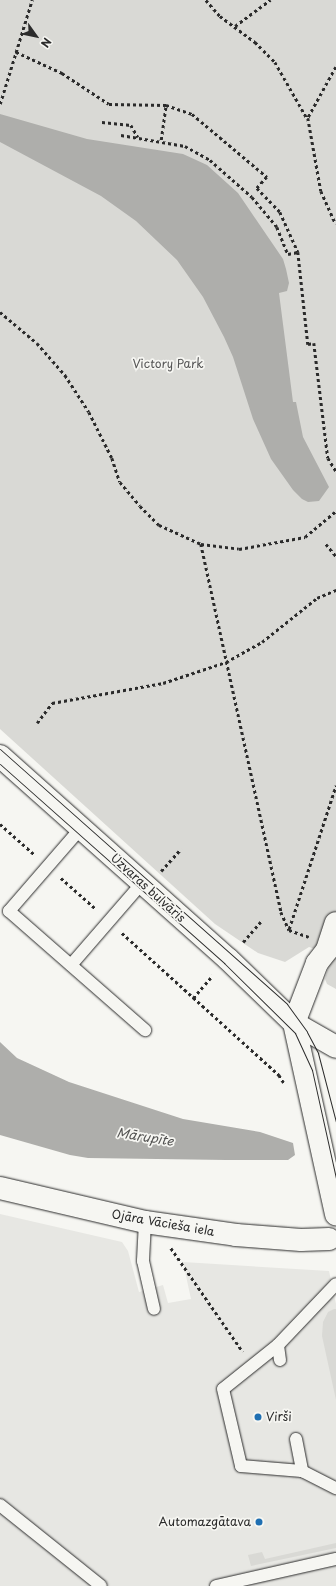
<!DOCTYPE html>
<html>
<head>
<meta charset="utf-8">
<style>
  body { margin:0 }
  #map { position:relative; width:336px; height:1586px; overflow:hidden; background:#f6f6f2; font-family:"Playpen Sans",sans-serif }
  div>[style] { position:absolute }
  .built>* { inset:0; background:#e7e7e3 }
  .green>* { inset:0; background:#d9d9d5 }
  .water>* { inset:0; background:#aeaeab }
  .path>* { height:2.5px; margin-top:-1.25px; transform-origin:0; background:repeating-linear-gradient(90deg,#2b2b2b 0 3px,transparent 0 6px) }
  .roads { filter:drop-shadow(0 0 1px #2b2b2b) drop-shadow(0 0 1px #2b2b2b) }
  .lane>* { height:12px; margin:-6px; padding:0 6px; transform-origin:6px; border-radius:6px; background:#f6f6f2 }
  .street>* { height:22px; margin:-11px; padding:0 11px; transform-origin:11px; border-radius:11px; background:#f6f6f2 }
  .secondary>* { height:22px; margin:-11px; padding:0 11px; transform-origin:11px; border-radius:11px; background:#f6f6f2 }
  .tram>* { height:1px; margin:-0.5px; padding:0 0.5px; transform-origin:0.5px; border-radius:0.5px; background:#2b2b2b }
  .dots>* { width:11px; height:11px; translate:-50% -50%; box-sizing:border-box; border:2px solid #f6f6f2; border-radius:50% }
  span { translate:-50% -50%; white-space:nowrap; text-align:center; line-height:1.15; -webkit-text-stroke:3.5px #f6f6f2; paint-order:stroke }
  .park-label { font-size:12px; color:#565656 }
  .street-label { font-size:12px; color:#2b2b2b }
  .poi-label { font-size:12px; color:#2b2b2b }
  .left { translate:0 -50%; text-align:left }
  .right { translate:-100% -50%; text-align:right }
  .water-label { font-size:13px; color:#525251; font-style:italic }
  .north { position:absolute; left:16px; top:16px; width:40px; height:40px; -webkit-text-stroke:3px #f6f6f2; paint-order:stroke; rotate:123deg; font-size:11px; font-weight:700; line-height:16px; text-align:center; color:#2b2b2b }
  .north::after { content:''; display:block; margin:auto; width:14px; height:18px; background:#2b2b2b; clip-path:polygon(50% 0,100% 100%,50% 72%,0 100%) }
</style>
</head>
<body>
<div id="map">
  <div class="built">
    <i style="clip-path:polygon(0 1214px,122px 1242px,128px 1251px,139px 1292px,163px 1285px,168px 1303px,191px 1299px,183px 1262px,329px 1271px,336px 1304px,336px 1586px,0 1586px)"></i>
  </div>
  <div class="green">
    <i style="clip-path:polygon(0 0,336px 0,336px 989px,327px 984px,325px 979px,332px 954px,309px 947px,285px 962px,258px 953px,215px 924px,0 729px)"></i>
    <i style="clip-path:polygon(334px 1309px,336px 1309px,336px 1400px,322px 1336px,323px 1322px,328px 1312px)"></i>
    <i style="clip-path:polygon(336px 1543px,336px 1548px,251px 1566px,248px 1555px,262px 1552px,265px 1559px)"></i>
  </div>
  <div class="water">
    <i style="clip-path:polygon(0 114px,87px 139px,183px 154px,207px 165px,238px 193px,283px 259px,286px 269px,289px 283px,287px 291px,279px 293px,293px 402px,296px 402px,303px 437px,329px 487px,319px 501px,308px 502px,302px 499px,293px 490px,271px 459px,253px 419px,233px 357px,224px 337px,203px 297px,177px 260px,136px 221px,101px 196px,0 142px)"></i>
    <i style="clip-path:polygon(0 1042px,17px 1058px,69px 1082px,183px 1119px,260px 1132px,293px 1143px,295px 1155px,288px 1160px,226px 1160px,88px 1158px,70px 1155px,0 1135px)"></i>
  </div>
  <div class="path">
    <i style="left:206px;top:0;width:21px;rotate:49deg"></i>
    <i style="left:220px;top:16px;width:44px;rotate:36.6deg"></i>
    <i style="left:255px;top:42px;width:28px;rotate:45deg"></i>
    <i style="left:275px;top:62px;width:64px;rotate:60.3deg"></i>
    <i style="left:235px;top:26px;width:44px;rotate:-36.6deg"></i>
    <i style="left:16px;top:52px;width:51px;rotate:24.5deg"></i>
    <i style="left:62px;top:73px;width:56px;rotate:33.4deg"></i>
    <i style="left:109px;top:104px;width:57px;rotate:1deg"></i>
    <i style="left:166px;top:105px;width:28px;rotate:19deg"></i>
    <i style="left:192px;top:114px;width:98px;rotate:40deg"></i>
    <i style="left:267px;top:177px;width:15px;rotate:132deg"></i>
    <i style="left:257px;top:188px;width:33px;rotate:46deg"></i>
    <i style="left:280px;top:212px;width:44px;rotate:65.8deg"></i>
    <i style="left:298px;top:252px;width:93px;rotate:83.8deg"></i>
    <i style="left:308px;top:344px;width:6px;rotate:-9deg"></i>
    <i style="left:314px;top:343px;width:116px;rotate:83.1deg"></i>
    <i style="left:328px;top:458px;width:15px;rotate:58deg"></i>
    <i style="left:336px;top:67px;width:58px;rotate:118.8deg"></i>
    <i style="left:308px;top:118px;width:74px;rotate:79.9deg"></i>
    <i style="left:321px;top:191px;width:36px;rotate:66deg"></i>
    <i style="left:0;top:104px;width:109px;rotate:-72.9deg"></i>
    <i style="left:102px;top:122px;width:29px;rotate:6deg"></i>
    <i style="left:131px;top:125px;width:14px;rotate:60deg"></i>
    <i style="left:121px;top:135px;width:65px;rotate:9.8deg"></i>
    <i style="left:185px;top:146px;width:29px;rotate:29deg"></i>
    <i style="left:210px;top:160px;width:56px;rotate:41.4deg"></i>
    <i style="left:252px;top:197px;width:39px;rotate:50deg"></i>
    <i style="left:277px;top:227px;width:29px;rotate:68deg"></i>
    <i style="left:288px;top:254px;width:10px;rotate:-11deg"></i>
    <i style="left:161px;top:140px;width:35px;rotate:-82deg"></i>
    <i style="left:0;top:312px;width:48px;rotate:40deg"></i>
    <i style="left:37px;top:343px;width:43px;rotate:48.8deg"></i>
    <i style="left:65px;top:375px;width:44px;rotate:57deg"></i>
    <i style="left:89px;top:412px;width:51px;rotate:63.4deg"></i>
    <i style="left:112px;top:458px;width:25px;rotate:72deg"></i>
    <i style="left:120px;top:482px;width:31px;rotate:50deg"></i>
    <i style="left:140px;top:506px;width:27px;rotate:45deg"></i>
    <i style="left:159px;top:525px;width:46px;rotate:24.3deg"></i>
    <i style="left:201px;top:544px;width:377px;rotate:77.7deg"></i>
    <i style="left:281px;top:912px;width:20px;rotate:66deg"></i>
    <i style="left:289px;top:930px;width:21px;rotate:19deg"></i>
    <i style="left:201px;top:544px;width:38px;rotate:7deg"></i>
    <i style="left:239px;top:549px;width:67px;rotate:-10.3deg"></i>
    <i style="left:305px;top:537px;width:40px;rotate:-40deg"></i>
    <i style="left:326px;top:544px;width:16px;rotate:50deg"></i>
    <i style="left:37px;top:723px;width:25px;rotate:-53deg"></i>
    <i style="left:52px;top:703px;width:113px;rotate:-10.2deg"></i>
    <i style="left:163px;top:683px;width:66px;rotate:-18.4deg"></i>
    <i style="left:226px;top:662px;width:41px;rotate:-29.1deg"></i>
    <i style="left:262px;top:642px;width:70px;rotate:-38.7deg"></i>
    <i style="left:317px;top:598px;width:21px;rotate:-23deg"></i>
    <i style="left:0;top:824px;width:47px;rotate:41.5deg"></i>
    <i style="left:161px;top:871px;width:30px;rotate:-48deg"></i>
    <i style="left:61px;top:878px;width:47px;rotate:41.5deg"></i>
    <i style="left:289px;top:929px;width:151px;rotate:-71.9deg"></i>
    <i style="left:122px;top:933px;width:212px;rotate:42.1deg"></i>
    <i style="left:279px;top:1075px;width:9px;rotate:58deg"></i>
    <i style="left:243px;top:942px;width:28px;rotate:-49deg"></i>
    <i style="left:193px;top:998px;width:30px;rotate:-49deg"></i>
    <i style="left:171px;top:1248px;width:126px;rotate:55.3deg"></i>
  </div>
  <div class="roads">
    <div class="lane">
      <i style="left:81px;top:828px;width:110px;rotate:130.9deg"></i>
      <i style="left:9px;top:911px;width:181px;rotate:41.2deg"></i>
      <i style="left:71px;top:965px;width:108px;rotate:-49.1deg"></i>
      <i style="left:145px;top:1222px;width:39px;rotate:93deg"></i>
      <i style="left:143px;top:1261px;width:49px;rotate:77.1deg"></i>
      <i style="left:278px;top:1345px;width:70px;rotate:141.3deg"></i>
      <i style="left:223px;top:1389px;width:79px;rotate:76.8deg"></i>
      <i style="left:241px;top:1466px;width:61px;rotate:4.7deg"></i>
      <i style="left:280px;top:1360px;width:15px;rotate:-98deg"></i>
      <i style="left:278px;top:1345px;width:84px;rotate:-46.4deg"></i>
      <i style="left:296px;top:1439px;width:33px;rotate:79deg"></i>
      <i style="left:302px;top:1471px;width:38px;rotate:27deg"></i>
      <i style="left:0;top:1505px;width:129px;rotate:38.7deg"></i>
      <i style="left:216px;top:1586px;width:123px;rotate:-12.7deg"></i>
    </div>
    <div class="street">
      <i style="left:0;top:1188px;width:149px;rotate:13.2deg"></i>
      <i style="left:145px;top:1222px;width:92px;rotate:8.1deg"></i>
      <i style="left:236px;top:1235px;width:65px;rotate:4.4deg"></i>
      <i style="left:301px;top:1240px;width:28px;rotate:-2deg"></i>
    </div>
    <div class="secondary">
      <i style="left:0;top:756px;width:305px;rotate:41.7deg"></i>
      <i style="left:228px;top:959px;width:92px;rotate:44.1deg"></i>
      <i style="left:294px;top:1023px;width:48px;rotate:29.7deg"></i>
      <i style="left:294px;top:1023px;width:196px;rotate:77.6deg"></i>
      <i style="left:294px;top:1023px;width:64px;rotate:-69deg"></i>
      <i style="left:317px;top:963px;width:16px;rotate:-52deg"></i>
      <i style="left:327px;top:950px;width:28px;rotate:-72deg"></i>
    </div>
  </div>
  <div class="tram">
    <i style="left:0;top:749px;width:384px;rotate:41.6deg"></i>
    <i style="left:287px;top:1004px;width:34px;rotate:54deg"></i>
    <i style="left:307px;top:1032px;width:24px;rotate:62deg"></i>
    <i style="left:318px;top:1053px;width:71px;rotate:75.4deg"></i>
    <i style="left:0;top:764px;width:300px;rotate:41.6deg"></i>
    <i style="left:224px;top:963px;width:100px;rotate:44.6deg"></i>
    <i style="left:295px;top:1033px;width:41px;rotate:65.3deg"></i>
    <i style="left:312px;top:1070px;width:111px;rotate:77.5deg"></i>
  </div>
  <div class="dots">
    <i style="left:258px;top:1417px;background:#1f6fb2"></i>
    <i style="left:259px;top:1522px;background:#1f6fb2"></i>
  </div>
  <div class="park-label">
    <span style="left:168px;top:364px">Victory Park</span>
  </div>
  <div class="street-label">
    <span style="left:148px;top:888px;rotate:42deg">Uzvaras bulvāris</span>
    <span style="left:163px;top:1223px;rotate:10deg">Ojāra Vācieša iela</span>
  </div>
  <div class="poi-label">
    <span class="left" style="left:266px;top:1417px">Virši</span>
    <span class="right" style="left:251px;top:1522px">Automazgātava</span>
  </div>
  <div class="water-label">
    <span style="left:145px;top:1137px;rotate:9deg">Mārupīte</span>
  </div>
  <div class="north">N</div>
</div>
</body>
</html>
